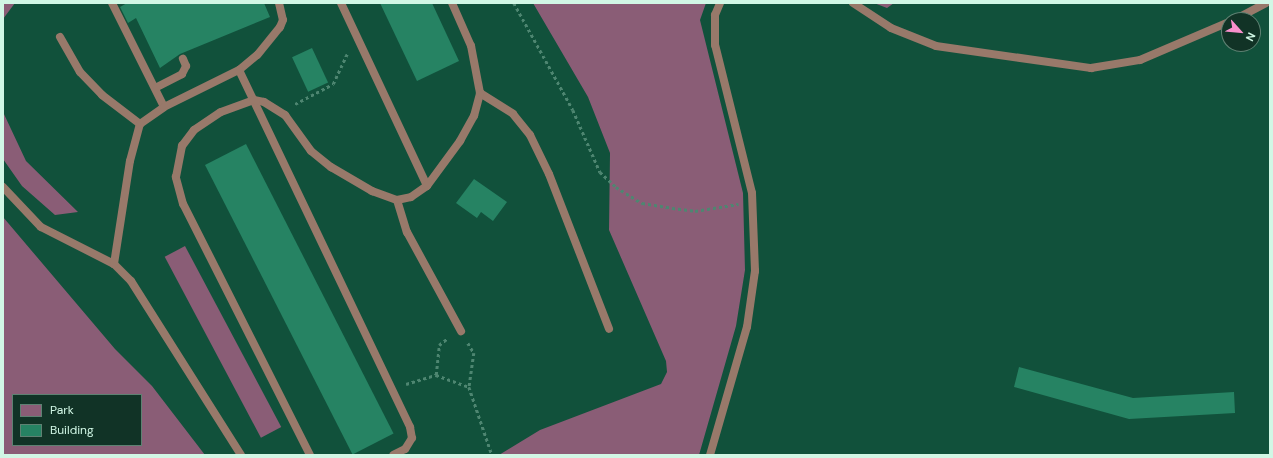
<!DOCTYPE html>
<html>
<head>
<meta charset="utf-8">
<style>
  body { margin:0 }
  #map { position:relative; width:1273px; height:458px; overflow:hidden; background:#11513b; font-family:"DM Sans",sans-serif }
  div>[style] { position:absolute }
  .green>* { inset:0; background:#8a5d76; transform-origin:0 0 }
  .building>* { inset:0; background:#268363; transform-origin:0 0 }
  .path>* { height:2.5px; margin-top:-1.25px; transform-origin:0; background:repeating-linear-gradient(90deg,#4e8671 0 3px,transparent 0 6px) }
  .service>* { height:8px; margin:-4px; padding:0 4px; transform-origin:4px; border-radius:4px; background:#98796a }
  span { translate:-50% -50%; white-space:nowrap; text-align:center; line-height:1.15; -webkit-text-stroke:3px #113326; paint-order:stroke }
  .frame { position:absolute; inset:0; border:4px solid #d1f7e5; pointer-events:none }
  .legend { position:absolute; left:12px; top:394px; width:130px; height:52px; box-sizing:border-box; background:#113326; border:1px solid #5e8172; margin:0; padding:5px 7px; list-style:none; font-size:12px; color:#d1f7e5 }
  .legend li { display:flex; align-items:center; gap:8px; height:20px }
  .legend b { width:20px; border:1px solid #5e8172 }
  .north { position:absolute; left:1221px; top:12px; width:40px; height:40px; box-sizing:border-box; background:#113326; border:1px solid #5e8172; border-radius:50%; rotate:117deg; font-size:11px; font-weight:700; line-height:16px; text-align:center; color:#d1f7e5 }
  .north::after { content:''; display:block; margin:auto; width:14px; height:18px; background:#f890cc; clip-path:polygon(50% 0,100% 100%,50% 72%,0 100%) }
</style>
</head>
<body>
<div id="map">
  <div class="green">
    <i style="clip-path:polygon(3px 3px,15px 3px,3px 19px)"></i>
    <i style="clip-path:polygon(533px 3px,706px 3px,700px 20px,743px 193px,745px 270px,736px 326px,699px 455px,499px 455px,540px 430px,661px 384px,667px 372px,666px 361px,609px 230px,610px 153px,588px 97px)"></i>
    <i style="clip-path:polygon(874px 3px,894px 3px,887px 8px)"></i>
    <i style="clip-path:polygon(3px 112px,26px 161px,78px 212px,55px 215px,22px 186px,3px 159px)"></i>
    <i style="clip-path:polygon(evenodd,3px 217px,115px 349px,152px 386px,205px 455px,3px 455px,3px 217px,13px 395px,141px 395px,141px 445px,13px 445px,13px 395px)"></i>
    <i style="left:185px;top:246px;width:205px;height:23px;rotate:62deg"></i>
  </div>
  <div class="building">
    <i style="clip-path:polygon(127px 3px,264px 3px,270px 17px,180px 54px,160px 68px,136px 18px,128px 23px,120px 7px)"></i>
    <i style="clip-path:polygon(380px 3px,432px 3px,459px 61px,417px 81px)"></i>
    <i style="left:312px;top:48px;width:38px;height:22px;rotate:65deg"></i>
    <i style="left:246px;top:144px;width:325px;height:46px;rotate:63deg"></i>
    <i style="clip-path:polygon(474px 179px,507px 202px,493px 221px,481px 212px,477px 218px,456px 203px)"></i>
    <i style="clip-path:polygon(1019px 367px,1133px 398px,1234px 392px,1235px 413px,1129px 419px,1014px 387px)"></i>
  </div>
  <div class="path">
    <i style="left:514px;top:3px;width:122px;rotate:61.1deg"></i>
    <i style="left:573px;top:110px;width:68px;rotate:66.5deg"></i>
    <i style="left:600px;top:172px;width:22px;rotate:43deg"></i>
    <i style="left:616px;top:187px;width:31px;rotate:32deg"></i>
    <i style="left:642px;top:203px;width:30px;rotate:9deg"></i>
    <i style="left:672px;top:208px;width:23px;rotate:7deg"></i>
    <i style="left:695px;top:211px;width:44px;rotate:-9.2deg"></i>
    <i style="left:295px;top:104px;width:43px;rotate:-27.8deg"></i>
    <i style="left:333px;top:84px;width:33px;rotate:-65deg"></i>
    <i style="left:468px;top:343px;width:12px;rotate:59deg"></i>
    <i style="left:474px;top:353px;width:34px;rotate:98deg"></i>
    <i style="left:469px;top:387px;width:72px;rotate:71.3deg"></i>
    <i style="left:436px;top:375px;width:30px;rotate:-84deg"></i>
    <i style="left:439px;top:345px;width:11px;rotate:-38deg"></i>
    <i style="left:406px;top:384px;width:31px;rotate:-17deg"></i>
    <i style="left:436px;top:375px;width:35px;rotate:20deg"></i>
  </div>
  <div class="service">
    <i style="left:112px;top:3px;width:116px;rotate:63.4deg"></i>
    <i style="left:279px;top:3px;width:17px;rotate:77deg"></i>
    <i style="left:283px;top:20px;width:8px;rotate:113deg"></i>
    <i style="left:280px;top:27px;width:36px;rotate:129deg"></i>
    <i style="left:257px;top:55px;width:23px;rotate:140deg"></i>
    <i style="left:239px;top:70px;width:396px;rotate:64.4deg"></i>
    <i style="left:410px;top:427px;width:11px;rotate:80deg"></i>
    <i style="left:412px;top:438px;width:13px;rotate:122deg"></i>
    <i style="left:405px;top:449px;width:13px;rotate:153deg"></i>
    <i style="left:341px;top:3px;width:202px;rotate:64.8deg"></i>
    <i style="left:853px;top:3px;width:45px;rotate:33.3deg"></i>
    <i style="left:891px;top:28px;width:48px;rotate:21.8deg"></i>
    <i style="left:936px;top:46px;width:157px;rotate:8.1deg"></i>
    <i style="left:1091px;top:68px;width:50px;rotate:-9.3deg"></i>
    <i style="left:1140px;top:60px;width:97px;rotate:-23.1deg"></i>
    <i style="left:1234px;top:20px;width:36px;rotate:-28deg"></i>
    <i style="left:60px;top:37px;width:40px;rotate:60.3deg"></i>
    <i style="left:80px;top:72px;width:32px;rotate:46deg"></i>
    <i style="left:102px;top:95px;width:48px;rotate:37.3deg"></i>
    <i style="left:157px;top:87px;width:28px;rotate:-27deg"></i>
    <i style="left:182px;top:74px;width:9px;rotate:-63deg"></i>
    <i style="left:186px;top:66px;width:8px;rotate:-113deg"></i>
    <i style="left:480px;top:93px;width:39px;rotate:32deg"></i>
    <i style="left:513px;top:114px;width:27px;rotate:51deg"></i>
    <i style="left:530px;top:135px;width:43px;rotate:64deg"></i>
    <i style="left:549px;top:174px;width:166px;rotate:68.8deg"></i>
    <i style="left:3px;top:187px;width:55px;rotate:46.5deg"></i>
    <i style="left:41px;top:227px;width:82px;rotate:26.9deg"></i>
    <i style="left:114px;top:264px;width:24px;rotate:45deg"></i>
    <i style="left:131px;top:281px;width:206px;rotate:57.7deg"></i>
    <i style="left:397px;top:200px;width:34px;rotate:73deg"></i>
    <i style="left:407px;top:232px;width:113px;rotate:61.4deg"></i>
    <i style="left:114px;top:264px;width:104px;rotate:-81.2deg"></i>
    <i style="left:130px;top:161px;width:38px;rotate:-75deg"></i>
    <i style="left:140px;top:124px;width:29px;rotate:-35deg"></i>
    <i style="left:164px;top:107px;width:84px;rotate:-26.3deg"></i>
    <i style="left:310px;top:455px;width:281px;rotate:-116.8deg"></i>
    <i style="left:183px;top:204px;width:28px;rotate:-105deg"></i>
    <i style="left:176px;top:177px;width:32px;rotate:-79deg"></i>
    <i style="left:182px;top:146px;width:20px;rotate:-53deg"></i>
    <i style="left:194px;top:130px;width:32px;rotate:-34deg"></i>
    <i style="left:221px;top:112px;width:35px;rotate:-20deg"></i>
    <i style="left:254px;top:100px;width:10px;rotate:11deg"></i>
    <i style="left:264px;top:102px;width:25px;rotate:32deg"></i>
    <i style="left:285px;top:115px;width:44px;rotate:54.2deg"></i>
    <i style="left:311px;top:151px;width:26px;rotate:39deg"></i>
    <i style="left:331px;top:167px;width:48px;rotate:30.3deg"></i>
    <i style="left:372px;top:191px;width:27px;rotate:20deg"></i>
    <i style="left:397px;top:200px;width:14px;rotate:-12deg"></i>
    <i style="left:411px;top:197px;width:19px;rotate:-35deg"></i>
    <i style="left:427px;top:186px;width:56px;rotate:-53.7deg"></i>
    <i style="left:460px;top:141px;width:29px;rotate:-61deg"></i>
    <i style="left:474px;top:116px;width:24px;rotate:-75deg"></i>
    <i style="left:480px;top:93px;width:48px;rotate:-100.8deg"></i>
    <i style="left:471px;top:46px;width:47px;rotate:-113.8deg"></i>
    <i style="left:710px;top:455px;width:133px;rotate:-73.9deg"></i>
    <i style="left:747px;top:327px;width:57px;rotate:-81.9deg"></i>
    <i style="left:755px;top:271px;width:78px;rotate:-92.2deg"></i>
    <i style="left:752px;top:193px;width:153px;rotate:-104deg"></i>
    <i style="left:715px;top:45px;width:30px;rotate:-90deg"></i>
    <i style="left:715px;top:15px;width:13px;rotate:-67deg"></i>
  </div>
  <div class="frame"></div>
  <ul class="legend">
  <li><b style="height:11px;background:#8a5d76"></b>Park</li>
  <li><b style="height:11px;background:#268363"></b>Building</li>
  </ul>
  <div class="north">N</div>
</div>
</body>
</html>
